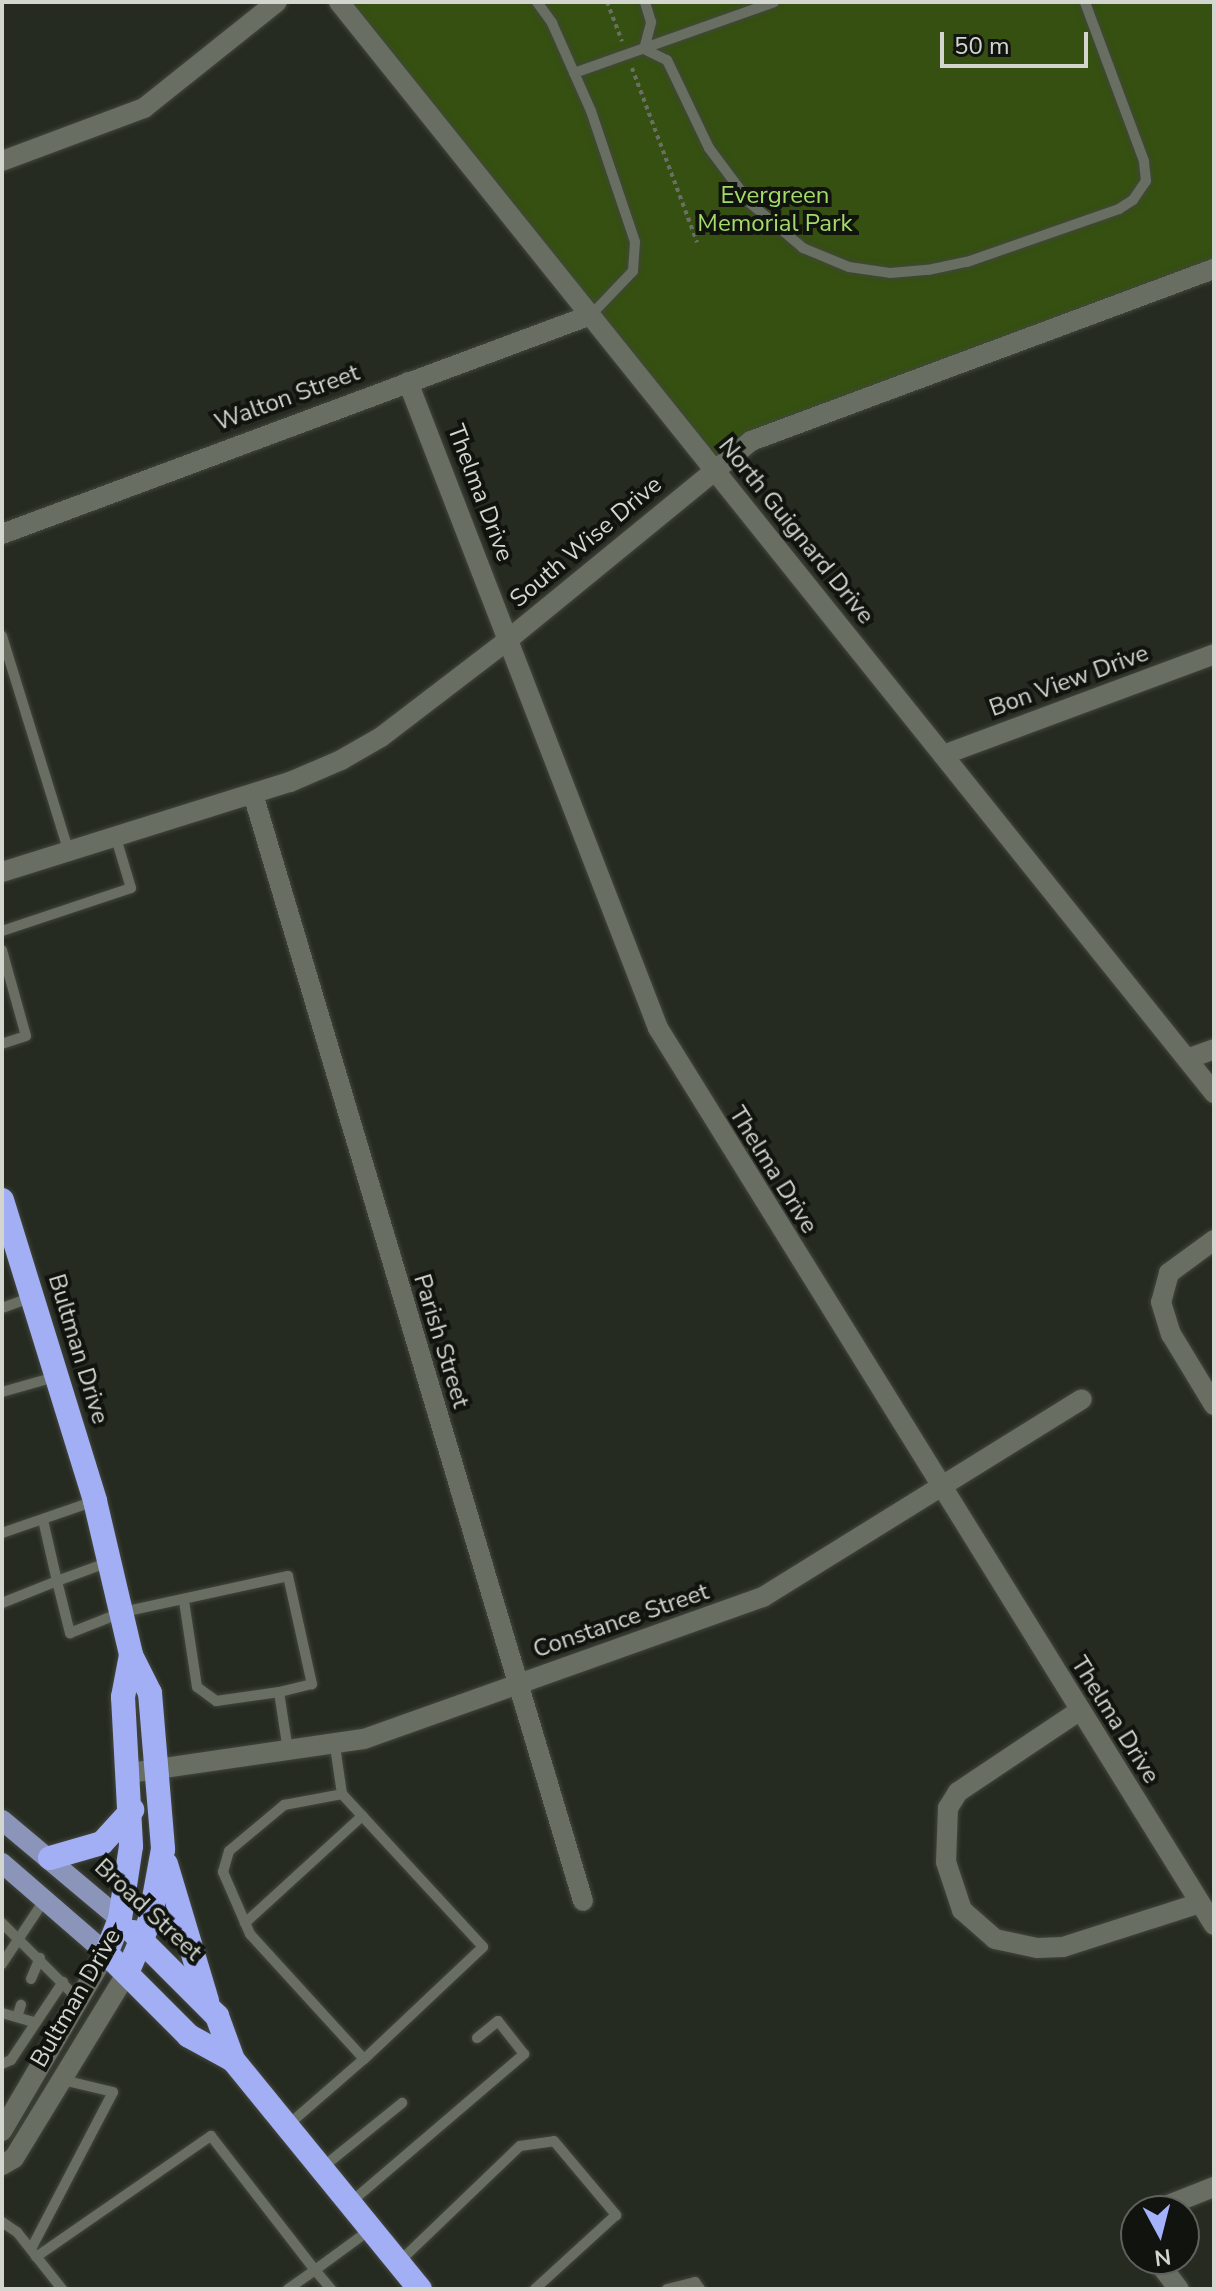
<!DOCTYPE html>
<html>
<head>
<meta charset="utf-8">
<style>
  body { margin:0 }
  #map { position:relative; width:1216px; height:2291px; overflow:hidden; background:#262b21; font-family:"Nunito Sans",sans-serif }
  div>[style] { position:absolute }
  .green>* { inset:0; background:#355010 }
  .path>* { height:4px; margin-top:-2px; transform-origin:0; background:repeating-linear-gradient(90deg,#6a6f66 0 4px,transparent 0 8px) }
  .roads { filter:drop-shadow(0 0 2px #42463d) drop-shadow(0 0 2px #42463d) }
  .lane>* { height:10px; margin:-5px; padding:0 5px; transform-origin:5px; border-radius:5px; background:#686e62 }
  .street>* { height:20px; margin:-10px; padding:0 10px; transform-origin:10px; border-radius:10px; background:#686e62 }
  .secondary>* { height:20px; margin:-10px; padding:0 10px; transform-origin:10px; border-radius:10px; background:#686e62 }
  .primary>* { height:20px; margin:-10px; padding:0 10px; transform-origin:10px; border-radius:10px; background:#8b95ba }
  .highway>* { height:24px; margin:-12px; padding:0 12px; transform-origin:12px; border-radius:12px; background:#a2aff5 }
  span { translate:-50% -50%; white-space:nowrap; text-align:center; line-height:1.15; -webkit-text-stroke:8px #10130e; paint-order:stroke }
  .park-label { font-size:24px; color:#a4da69 }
  .street-label { font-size:24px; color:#d2d6cf }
  .frame { position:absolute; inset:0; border:4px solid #d2d6cf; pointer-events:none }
  .north { position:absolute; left:1120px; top:2195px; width:80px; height:80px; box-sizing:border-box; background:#10130e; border:2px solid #5e615b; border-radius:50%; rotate:173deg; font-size:22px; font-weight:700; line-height:32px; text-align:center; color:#d2d6cf }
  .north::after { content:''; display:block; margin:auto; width:28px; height:36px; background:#a4b1fc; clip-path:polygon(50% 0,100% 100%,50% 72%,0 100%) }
  .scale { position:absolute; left:940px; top:32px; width:148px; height:36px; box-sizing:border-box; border:4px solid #d2d6cf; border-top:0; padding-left:10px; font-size:24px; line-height:28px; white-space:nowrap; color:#d2d6cf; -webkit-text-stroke:6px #10130e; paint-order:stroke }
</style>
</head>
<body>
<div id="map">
  <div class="green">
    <i style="clip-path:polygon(339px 2px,1214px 2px,1214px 270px,751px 441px,713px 470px)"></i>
  </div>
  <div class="path">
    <i style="left:607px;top:2px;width:42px;rotate:69deg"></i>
    <i style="left:632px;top:68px;width:186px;rotate:69.5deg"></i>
  </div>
  <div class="roads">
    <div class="lane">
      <i style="left:537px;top:2px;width:26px;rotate:54deg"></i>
      <i style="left:552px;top:23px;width:96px;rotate:66.1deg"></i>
      <i style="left:591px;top:111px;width:138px;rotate:71.4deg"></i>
      <i style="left:635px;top:242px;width:29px;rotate:94deg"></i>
      <i style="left:633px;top:271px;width:61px;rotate:133.7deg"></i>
      <i style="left:644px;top:49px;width:25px;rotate:26deg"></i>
      <i style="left:667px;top:60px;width:98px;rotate:64.5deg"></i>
      <i style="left:709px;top:148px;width:69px;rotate:53.3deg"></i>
      <i style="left:750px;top:203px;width:70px;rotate:40.3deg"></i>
      <i style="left:803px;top:248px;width:50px;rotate:22.4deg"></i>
      <i style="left:849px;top:267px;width:41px;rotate:8.3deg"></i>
      <i style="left:890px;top:273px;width:38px;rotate:-5deg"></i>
      <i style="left:928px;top:270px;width:40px;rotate:-12deg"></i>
      <i style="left:967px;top:262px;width:161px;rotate:-19.2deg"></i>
      <i style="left:1119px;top:209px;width:17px;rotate:-33deg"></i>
      <i style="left:1133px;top:200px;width:23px;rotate:-56deg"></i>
      <i style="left:1146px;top:181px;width:20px;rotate:-96deg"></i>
      <i style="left:1144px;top:161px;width:170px;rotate:-110.4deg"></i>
      <i style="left:644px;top:49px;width:28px;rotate:-75deg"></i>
      <i style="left:651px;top:22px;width:21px;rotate:-107deg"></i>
      <i style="left:574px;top:73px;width:212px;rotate:-19.5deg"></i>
      <i style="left:2px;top:636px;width:227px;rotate:72.8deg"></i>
      <i style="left:2px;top:931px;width:136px;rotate:-18.4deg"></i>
      <i style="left:131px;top:888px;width:52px;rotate:-106.7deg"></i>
      <i style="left:2px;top:950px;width:89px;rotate:74.4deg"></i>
      <i style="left:26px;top:1036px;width:25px;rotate:162deg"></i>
      <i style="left:2px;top:1308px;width:30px;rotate:-20deg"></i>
      <i style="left:2px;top:1392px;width:55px;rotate:-15.8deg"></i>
      <i style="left:43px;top:1520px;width:63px;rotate:77.1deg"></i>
      <i style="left:57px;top:1581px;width:55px;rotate:-20.1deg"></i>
      <i style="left:2px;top:1533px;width:98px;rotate:-19deg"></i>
      <i style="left:184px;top:1601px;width:87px;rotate:81.4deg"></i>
      <i style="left:197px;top:1687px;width:24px;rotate:36deg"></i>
      <i style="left:216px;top:1701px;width:64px;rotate:-8.1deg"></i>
      <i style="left:279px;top:1692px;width:60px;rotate:81.3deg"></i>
      <i style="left:2px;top:1603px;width:59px;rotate:-21.8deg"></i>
      <i style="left:57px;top:1581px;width:54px;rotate:76deg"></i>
      <i style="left:70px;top:1633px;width:57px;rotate:-21.6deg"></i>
      <i style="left:123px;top:1612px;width:169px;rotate:-12.3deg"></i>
      <i style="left:288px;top:1576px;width:111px;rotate:77.5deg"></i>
      <i style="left:312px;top:1684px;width:34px;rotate:166deg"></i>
      <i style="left:342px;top:1794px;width:208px;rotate:47.3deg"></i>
      <i style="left:483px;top:1947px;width:163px;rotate:136.7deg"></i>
      <i style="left:2px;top:1923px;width:110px;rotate:45deg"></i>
      <i style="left:245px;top:1923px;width:159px;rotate:-42.4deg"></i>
      <i style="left:2px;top:1964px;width:78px;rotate:-56.5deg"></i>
      <i style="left:31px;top:1979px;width:23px;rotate:-67deg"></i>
      <i style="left:2px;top:2013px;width:35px;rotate:16deg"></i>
      <i style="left:17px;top:2017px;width:13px;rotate:-72deg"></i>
      <i style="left:2px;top:2064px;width:10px;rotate:-24deg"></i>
      <i style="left:11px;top:2060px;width:94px;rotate:-56.3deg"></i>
      <i style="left:288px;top:2125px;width:101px;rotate:-41deg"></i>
      <i style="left:364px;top:2059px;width:169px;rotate:-132.4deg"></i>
      <i style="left:250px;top:1934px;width:68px;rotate:-113.5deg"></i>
      <i style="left:223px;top:1872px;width:22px;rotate:-74deg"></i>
      <i style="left:229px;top:1851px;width:72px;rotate:-39.9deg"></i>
      <i style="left:284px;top:1805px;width:59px;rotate:-10.7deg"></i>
      <i style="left:342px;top:1794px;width:49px;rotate:-98.3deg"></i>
      <i style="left:323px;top:2167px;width:102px;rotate:-39deg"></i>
      <i style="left:351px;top:2202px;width:228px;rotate:-40.5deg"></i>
      <i style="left:524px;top:2054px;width:42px;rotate:-128.2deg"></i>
      <i style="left:498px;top:2021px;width:27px;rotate:141deg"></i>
      <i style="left:2px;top:2222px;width:18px;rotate:34deg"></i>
      <i style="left:17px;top:2232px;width:73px;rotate:51.7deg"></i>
      <i style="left:31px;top:2249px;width:177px;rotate:-62.4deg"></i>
      <i style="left:113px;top:2092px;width:51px;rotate:-166.5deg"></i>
      <i style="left:36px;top:2257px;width:213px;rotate:-34.7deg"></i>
      <i style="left:211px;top:2136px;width:170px;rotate:52.2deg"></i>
      <i style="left:315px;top:2270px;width:69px;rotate:-36.2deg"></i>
      <i style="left:399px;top:2262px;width:168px;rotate:-43.8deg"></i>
      <i style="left:520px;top:2146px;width:34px;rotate:-8deg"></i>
      <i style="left:554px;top:2141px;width:97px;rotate:50deg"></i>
      <i style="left:616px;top:2215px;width:110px;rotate:137.6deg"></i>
      <i style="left:288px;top:2289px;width:33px;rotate:-35deg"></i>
      <i style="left:315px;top:2270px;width:25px;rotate:50deg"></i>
      <i style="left:667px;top:2289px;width:29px;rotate:-14deg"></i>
      <i style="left:695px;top:2282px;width:9px;rotate:54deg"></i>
    </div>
    <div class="street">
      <i style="left:339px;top:2px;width:1399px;rotate:51.27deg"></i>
      <i style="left:2px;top:161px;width:152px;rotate:-20.5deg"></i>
      <i style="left:144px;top:108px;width:170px;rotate:-38.6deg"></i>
      <i style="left:408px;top:382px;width:693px;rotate:68.84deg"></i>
      <i style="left:658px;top:1028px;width:1055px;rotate:58.21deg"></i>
      <i style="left:2px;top:534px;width:628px;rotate:-20.4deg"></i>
      <i style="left:943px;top:755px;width:289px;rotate:-20.4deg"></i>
      <i style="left:253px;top:794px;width:1155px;rotate:73.4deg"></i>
      <i style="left:1187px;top:1059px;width:29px;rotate:-20deg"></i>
      <i style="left:1214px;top:1240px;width:56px;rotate:143.7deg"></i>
      <i style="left:1169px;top:1273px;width:30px;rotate:105deg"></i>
      <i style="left:1161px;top:1302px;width:34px;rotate:73deg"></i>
      <i style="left:1171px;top:1334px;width:83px;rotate:58.8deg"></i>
      <i style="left:1079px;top:1711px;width:146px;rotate:146.2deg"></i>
      <i style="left:958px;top:1792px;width:19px;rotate:122deg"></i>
      <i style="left:948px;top:1808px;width:54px;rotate:92.1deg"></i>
      <i style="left:946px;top:1862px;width:51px;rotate:71.6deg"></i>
      <i style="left:962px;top:1910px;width:44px;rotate:41.3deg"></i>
      <i style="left:995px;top:1939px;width:43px;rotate:12.1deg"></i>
      <i style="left:1037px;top:1948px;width:26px;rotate:-2deg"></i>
      <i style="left:1063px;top:1947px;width:144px;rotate:-17.8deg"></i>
      <i style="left:130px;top:1773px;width:236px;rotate:-8.3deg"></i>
      <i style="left:364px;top:1739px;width:424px;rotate:-19.6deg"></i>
      <i style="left:763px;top:1597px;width:375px;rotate:-31.8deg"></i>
      <i style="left:1153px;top:2211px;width:66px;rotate:-21.5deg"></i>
      <i style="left:1156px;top:2259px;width:38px;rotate:53deg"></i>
    </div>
    <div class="secondary">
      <i style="left:2px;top:872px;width:302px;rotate:-17.4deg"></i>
      <i style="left:290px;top:782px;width:56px;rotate:-23.3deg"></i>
      <i style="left:341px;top:760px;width:46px;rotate:-29.9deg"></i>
      <i style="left:381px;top:737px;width:161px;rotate:-37.4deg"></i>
      <i style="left:509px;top:639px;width:313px;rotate:-39.3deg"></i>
      <i style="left:751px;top:441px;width:494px;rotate:-20.4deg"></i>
      <i style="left:2px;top:2131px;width:206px;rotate:-59.7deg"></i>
      <i style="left:2px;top:2165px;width:14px;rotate:-30deg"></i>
      <i style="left:14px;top:2158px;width:217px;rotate:-58.6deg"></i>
    </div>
    <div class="primary">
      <i style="left:2px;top:1820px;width:154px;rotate:40deg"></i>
      <i style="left:2px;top:1863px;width:138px;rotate:40.9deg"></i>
    </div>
    <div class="highway">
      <i style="left:2px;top:1200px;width:315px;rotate:72.8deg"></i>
      <i style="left:95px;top:1501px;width:158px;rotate:76.8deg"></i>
      <i style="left:131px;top:1655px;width:42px;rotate:63.4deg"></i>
      <i style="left:150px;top:1693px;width:157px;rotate:85.2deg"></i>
      <i style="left:163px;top:1849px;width:72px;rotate:100.4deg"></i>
      <i style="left:150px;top:1920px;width:58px;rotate:113.5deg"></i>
      <i style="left:131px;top:1655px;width:43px;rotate:100.8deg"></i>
      <i style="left:123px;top:1697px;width:149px;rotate:86.9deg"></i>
      <i style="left:131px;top:1846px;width:74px;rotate:98.6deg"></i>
      <i style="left:120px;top:1919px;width:37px;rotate:112deg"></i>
      <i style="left:106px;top:1953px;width:117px;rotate:45deg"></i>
      <i style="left:189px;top:2036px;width:50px;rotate:28.6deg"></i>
      <i style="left:233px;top:2060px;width:296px;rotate:50.8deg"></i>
      <i style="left:50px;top:1858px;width:54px;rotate:-16.1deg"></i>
      <i style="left:102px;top:1843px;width:45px;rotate:-47.7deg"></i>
      <i style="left:166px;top:1864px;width:143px;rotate:73.3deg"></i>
      <i style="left:133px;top:1932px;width:119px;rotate:45deg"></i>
      <i style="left:217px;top:2016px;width:47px;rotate:70deg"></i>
    </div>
  </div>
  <div class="park-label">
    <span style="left:775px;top:210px">Evergreen<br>Memorial Park</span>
  </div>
  <div class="street-label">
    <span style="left:287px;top:398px;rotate:-20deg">Walton Street</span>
    <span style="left:480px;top:493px;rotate:69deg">Thelma Drive</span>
    <span style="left:796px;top:531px;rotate:51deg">North Guignard Drive</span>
    <span style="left:586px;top:542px;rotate:-40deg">South Wise Drive</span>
    <span style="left:1069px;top:681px;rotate:-20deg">Bon View Drive</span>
    <span style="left:773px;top:1170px;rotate:58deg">Thelma Drive</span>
    <span style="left:441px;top:1341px;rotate:73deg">Parish Street</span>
    <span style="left:78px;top:1349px;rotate:73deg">Bultman Drive</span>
    <span style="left:621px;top:1621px;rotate:-19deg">Constance Street</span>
    <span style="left:1115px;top:1720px;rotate:58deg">Thelma Drive</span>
    <span style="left:148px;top:1910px;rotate:43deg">Broad Street</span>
    <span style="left:76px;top:1998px;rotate:-60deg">Bultman Drive</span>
  </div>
  <div class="frame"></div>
  <div class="north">N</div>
  <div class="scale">50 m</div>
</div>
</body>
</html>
